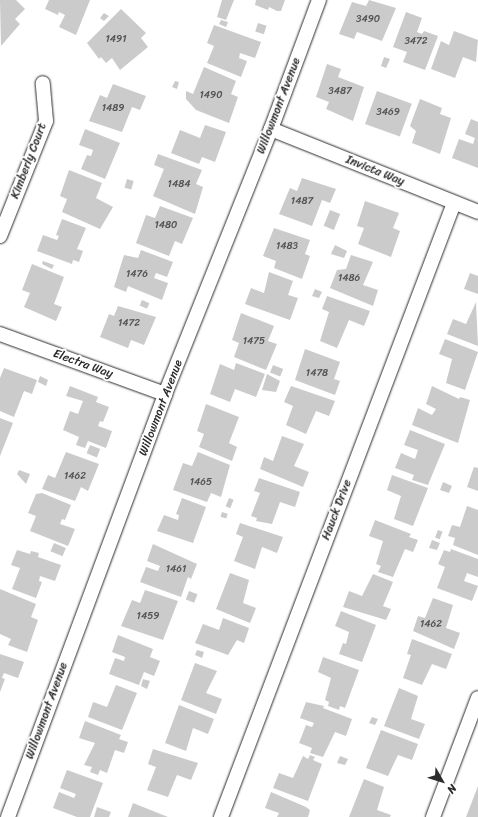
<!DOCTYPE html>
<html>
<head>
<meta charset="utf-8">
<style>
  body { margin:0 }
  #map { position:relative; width:478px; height:817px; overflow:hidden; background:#fff; font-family:Sriracha,sans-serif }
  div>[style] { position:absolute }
  .building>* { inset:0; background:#cbcbcb; transform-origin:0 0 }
  .roads { filter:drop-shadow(0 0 1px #2b2b2b) drop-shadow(0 0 1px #2b2b2b) }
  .street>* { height:14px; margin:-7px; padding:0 7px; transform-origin:7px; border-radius:7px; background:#fff }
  span { translate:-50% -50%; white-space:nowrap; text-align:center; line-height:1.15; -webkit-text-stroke:4px #fff; paint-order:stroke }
  .number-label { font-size:10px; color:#535353 }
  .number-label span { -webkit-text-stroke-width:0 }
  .street-label { font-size:12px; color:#2b2b2b }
  .north { position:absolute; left:422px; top:761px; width:40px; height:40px; -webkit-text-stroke:3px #fff; paint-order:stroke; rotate:129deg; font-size:11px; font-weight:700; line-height:16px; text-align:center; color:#2b2b2b }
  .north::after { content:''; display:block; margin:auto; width:14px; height:18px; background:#2b2b2b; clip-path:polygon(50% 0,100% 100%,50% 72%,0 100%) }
</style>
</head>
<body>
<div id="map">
  <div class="building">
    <i style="clip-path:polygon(0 0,16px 0,25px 9px,15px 19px,20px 24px,1px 46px)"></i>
    <i style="clip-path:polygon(49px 0,90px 0,76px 35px,59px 27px,65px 15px,59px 12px,58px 15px,45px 9px)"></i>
    <i style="clip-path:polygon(222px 0,234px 0,226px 20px,217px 17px)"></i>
    <i style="clip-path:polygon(256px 0,285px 0,281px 11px,277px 11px,269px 7px,268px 10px,255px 5px)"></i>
    <i style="clip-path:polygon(369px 0,396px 8px,382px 41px,357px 32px,354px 39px,339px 34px,352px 2px,366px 6px)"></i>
    <i style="clip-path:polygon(121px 9px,146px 33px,141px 38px,148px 47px,120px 70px,112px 58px,106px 63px,101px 57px,99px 59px,87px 43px)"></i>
    <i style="clip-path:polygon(406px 12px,422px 18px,417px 32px,422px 34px,424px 31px,438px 36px,425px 70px,403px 62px,407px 52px,393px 47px)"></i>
    <i style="clip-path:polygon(104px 13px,109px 16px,104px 21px,100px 18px)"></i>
    <i style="clip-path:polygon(221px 20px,228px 22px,226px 27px,219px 24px)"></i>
    <i style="left:258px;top:23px;width:9px;height:9px;rotate:18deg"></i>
    <i style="clip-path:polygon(214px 25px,261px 42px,255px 58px,240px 53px,239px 58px,247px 61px,241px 77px,207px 63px,214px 46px,207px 43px)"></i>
    <i style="clip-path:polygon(454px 31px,478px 40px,476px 62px,463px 57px,455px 78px,431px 69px,441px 41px,449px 45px)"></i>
    <i style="clip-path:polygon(384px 57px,390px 59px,386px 68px,381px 66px)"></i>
    <i style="clip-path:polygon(327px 64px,341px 69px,338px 77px,364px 87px,353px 121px,326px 109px,329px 102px,316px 97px)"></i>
    <i style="clip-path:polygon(204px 67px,236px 81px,231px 94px,238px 97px,229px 123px,196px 110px,186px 99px,186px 91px,193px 94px)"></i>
    <i style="clip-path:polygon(175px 81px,179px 82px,177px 89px,172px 87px)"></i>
    <i style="clip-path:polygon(113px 84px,146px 96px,140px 110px,132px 107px,122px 132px,89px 121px,100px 95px,107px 98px)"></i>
    <i style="left:377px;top:91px;width:37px;height:35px;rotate:20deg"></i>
    <i style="clip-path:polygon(420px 99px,442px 108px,440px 114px,451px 118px,440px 154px,412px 143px,416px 131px,410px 126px)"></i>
    <i style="clip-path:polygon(471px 119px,478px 122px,478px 168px,452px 158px,459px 139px,473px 144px,475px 138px,465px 134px)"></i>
    <i style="clip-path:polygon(205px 125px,226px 132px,215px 162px,202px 157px,199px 164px,171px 153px,180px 130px,200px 138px)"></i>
    <i style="clip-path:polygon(85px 129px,120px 143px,105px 179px,81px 169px,87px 155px,91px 156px,93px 150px,79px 145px)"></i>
    <i style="clip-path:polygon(158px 154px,202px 170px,196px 184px,203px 187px,195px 214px,153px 196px,164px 169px,154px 165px)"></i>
    <i style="clip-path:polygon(69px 170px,102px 183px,96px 198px,113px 207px,100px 229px,62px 212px,67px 199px,60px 196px)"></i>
    <i style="clip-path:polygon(302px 178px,336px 189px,330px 203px,322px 200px,312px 226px,279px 214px,290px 188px,297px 191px)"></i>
    <i style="left:127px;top:179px;width:7px;height:9px;rotate:16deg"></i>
    <i style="clip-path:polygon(365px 201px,399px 213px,393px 228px,400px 231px,391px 257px,358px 244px,364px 228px,357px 226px)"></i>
    <i style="clip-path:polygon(160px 206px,193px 218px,182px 244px,175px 241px,169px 256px,136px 243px,146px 215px,155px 218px)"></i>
    <i style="left:330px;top:210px;width:11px;height:17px;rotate:22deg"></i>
    <i style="clip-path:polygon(62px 219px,86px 228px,77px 249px,83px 251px,79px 262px,73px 260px,72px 264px,37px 251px,43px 235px,57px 240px,59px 236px,56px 235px)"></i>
    <i style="clip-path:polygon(274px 228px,310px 240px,305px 254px,310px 256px,302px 279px,274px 268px,276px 261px,263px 256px)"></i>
    <i style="clip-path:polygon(335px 245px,347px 251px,344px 258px,331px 254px)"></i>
    <i style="clip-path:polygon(141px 250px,173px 262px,167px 277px,156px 273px,154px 278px,168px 283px,162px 300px,128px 286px,126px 292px,114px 287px,124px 255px,138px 258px)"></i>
    <i style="clip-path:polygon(351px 255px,373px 262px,363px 285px,378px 290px,373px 306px,330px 288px,337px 270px,346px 269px)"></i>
    <i style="clip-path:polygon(43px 261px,54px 265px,52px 269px,42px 264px)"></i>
    <i style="clip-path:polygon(32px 264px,64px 277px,54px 304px,62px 307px,56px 321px,24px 307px,30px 293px,22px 290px)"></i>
    <i style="clip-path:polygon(269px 272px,293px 281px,288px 295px,298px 298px,290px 320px,245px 304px,251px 288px,264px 293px)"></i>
    <i style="clip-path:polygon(470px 273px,478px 276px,478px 294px,464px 289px)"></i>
    <i style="clip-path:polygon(315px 289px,322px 292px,319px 298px,312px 296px)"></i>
    <i style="clip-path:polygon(327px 296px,370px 311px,364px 326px,349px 320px,337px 348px,320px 341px,329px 312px,322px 309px)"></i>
    <i style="left:142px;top:300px;width:8px;height:6px;rotate:23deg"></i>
    <i style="clip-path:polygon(476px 302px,478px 346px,447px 334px,453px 319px,466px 324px)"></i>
    <i style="clip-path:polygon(118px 306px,156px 317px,144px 345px,131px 340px,128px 348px,100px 337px,109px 314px,114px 316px)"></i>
    <i style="clip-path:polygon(241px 313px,274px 326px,268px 341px,277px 344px,266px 370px,234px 357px,239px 343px,232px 340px)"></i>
    <i style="clip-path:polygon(445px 339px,478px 352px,465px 390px,446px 383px,452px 359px,439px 354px)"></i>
    <i style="clip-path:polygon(305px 349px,340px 362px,334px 379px,340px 381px,335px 395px,295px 380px)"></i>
    <i style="clip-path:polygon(236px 363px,265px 374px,256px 397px,235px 389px,230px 402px,210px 394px,220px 364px,234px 370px)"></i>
    <i style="left:273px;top:365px;width:11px;height:8px;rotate:22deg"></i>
    <i style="clip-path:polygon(4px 368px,37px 380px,32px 394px,24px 391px,14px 417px,0 411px,0 378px)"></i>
    <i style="clip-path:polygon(267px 374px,280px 381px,276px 392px,262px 390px)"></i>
    <i style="clip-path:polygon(40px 376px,48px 380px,46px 386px,38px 382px)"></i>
    <i style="clip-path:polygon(70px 386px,98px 397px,96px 402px,109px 407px,103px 422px,100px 421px,98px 426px,112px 431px,106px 448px,88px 441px,85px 448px,76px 445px,79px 437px,63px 430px,70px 411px,78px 414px,83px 401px,66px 396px)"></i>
    <i style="clip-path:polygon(291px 386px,335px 401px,329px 416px,316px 411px,306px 434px,286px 425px,293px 406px,284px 402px)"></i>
    <i style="clip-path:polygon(432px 386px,459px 399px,460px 397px,470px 400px,458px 443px,412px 425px,418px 408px,432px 415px,436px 409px,426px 404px)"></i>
    <i style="clip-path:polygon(206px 404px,239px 417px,229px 443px,237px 447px,232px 461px,199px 447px,204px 434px,197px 431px)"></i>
    <i style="clip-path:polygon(0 418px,13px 423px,0 456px)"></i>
    <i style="clip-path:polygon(410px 430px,445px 444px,428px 485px,412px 480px,414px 475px,395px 468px,401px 453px,415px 459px,418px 450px,404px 445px)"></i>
    <i style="clip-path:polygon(282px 436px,304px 444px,294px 466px,309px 472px,303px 487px,260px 469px,264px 457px,273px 461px)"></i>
    <i style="left:90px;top:445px;width:11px;height:9px;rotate:22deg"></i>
    <i style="clip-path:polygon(66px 452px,99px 464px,88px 491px,81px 487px,75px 501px,42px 489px,48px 475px,55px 478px)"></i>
    <i style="clip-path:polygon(198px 452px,230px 465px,221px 497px,211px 493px,207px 502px,173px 490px,183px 463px,192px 466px)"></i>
    <i style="clip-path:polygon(474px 467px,478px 468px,478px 491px,467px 487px)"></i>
    <i style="clip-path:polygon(19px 470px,30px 474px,26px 484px,17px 474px)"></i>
    <i style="clip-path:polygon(392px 475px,428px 488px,413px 526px,394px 519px,401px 496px,387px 490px)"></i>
    <i style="clip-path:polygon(259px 478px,300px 492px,295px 507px,280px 502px,272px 524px,256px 521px,257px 518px,251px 516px,260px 493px,254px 491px)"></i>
    <i style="clip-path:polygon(443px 482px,452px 486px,449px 493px,440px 490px)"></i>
    <i style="clip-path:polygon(42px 493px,71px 505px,65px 520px,62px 519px,60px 524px,75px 529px,68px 546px,30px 531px,36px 516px,28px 513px,36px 494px)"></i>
    <i style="clip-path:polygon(182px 498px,206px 507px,193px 543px,157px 531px,164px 515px,178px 520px,179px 515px,176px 514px)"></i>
    <i style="left:229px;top:498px;width:5px;height:9px;rotate:22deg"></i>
    <i style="clip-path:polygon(467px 506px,478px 510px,478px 555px,453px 545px,455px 538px,448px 536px,452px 525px,460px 527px)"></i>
    <i style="left:222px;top:512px;width:6px;height:5px;rotate:18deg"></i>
    <i style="clip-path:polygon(375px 520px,411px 534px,409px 537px,418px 540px,413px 552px,405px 549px,393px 577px,378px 572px,381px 566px,376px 564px,383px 541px,369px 536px)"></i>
    <i style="clip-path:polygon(240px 523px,283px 537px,277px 553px,262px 547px,255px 569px,234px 561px,243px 537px,236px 534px)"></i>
    <i style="left:438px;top:530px;width:5px;height:8px;rotate:22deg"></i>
    <i style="clip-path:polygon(432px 540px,440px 543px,437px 550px,429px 548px)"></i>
    <i style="left:54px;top:543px;width:13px;height:9px;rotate:23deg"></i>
    <i style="clip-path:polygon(153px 544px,197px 564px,191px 579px,188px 577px,181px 597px,140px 582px,146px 567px,158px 571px,160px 566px,147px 561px)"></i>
    <i style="clip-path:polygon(451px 549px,478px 559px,478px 577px,467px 573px,464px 581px,478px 586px,472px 601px,437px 588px,445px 567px,438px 564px,444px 550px,450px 552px)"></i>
    <i style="clip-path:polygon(17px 550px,30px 554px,31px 551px,39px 553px,38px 557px,61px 565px,55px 581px,40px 576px,39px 581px,42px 582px,36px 598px,12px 589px,20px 568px,11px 565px)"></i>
    <i style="clip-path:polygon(230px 573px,249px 580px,243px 603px,256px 608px,250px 623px,216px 609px)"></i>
    <i style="clip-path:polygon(373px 574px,393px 582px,383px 606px,391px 609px,386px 620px,343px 607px,349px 591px,362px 596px)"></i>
    <i style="clip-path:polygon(0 589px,36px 604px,31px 617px,38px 620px,27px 652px,8px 645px,11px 639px,0 634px)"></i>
    <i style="clip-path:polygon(145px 590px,178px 601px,163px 640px,121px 626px,132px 600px,140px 603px)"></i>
    <i style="left:189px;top:591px;width:9px;height:9px;rotate:21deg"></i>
    <i style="clip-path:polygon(433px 598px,453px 605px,446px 628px,460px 633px,454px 649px,413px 631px,418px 616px,425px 618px)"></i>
    <i style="clip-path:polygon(341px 611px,376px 625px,362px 662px,339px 654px,343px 643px,346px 644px,349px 632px,335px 626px)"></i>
    <i style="clip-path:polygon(223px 618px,249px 628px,244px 643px,237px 640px,228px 655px,195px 643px,203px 624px,219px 630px)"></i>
    <i style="clip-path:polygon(118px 635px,153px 649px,150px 657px,160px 661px,154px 676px,144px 672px,139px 685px,109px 674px,115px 658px,124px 661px,125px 657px,112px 652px)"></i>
    <i style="clip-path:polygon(412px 639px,452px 654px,446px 669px,432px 664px,422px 685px,403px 678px,411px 655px,407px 654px)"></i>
    <i style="clip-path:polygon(197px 650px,204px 652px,202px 658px,195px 655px)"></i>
    <i style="clip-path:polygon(0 654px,24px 662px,18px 678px,4px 673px,2px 678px,5px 679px,0 692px)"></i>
    <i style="clip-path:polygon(323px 657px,359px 670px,345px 708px,340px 706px,339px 710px,328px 706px,329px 702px,325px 700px,331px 678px,318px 672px)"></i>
    <i style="clip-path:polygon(195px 663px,217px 671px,206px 693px,222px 699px,216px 714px,181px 700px)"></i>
    <i style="clip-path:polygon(143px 679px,150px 681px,147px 689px,141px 686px)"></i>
    <i style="clip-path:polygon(116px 685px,137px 693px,122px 730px,88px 717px,93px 702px,107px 707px)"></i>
    <i style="clip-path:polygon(399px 688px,418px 696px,411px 719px,425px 724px,419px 739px,384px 726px)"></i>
    <i style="clip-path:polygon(306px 702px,324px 706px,323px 708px,352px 719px,346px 736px,335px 732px,323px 757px,310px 753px,312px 748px,299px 743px,306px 725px,312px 727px,314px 723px,300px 718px)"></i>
    <i style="clip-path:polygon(179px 705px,214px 719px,208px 734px,193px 728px,186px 751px,165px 743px)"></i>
    <i style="clip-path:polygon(372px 717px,378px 719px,375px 725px,369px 723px)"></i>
    <i style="clip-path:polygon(85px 721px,121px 735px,119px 739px,128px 742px,124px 753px,115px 750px,107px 773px,100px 770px,98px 775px,90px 772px,92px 767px,84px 765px,95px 743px,79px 738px)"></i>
    <i style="clip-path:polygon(381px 730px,418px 744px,412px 760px,398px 755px,388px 776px,366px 768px)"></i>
    <i style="clip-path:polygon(153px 749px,198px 763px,191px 780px,177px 775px,168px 797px,147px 790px,156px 767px,148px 764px)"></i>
    <i style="clip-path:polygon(310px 755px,315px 757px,313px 760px,322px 764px,308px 801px,273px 788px,279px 773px,293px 778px,303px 756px,308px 759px)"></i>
    <i style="clip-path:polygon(340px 756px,348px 759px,345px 765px,337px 763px)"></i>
    <i style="clip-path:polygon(67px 770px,103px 783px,90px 817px,77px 817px,53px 808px,59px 792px,74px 798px,76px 794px,60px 788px)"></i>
    <i style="clip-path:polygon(364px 779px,384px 787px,377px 810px,391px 815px,390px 817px,349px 817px)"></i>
    <i style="clip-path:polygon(478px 786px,478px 817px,466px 817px)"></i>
    <i style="clip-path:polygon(271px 792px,306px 807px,310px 810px,308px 817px,277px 817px,279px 813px,265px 808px)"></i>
    <i style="clip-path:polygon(133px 803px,168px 817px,128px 817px)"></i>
    <i style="clip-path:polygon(97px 807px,111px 812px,109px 817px,94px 817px)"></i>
  </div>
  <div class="roads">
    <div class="street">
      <i style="left:271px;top:129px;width:223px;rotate:21.8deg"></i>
      <i style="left:0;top:236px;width:124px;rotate:-68.2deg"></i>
      <i style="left:46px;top:121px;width:38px;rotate:-95deg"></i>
      <i style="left:0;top:334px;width:176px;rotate:20deg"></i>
      <i style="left:8px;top:817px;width:451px;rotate:-69.6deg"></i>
      <i style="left:165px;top:394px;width:285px;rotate:-68.2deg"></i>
      <i style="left:271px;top:129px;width:138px;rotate:-69.6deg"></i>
      <i style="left:221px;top:817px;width:657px;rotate:-69.22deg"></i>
      <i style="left:433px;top:817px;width:127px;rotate:-69.3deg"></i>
    </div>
  </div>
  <div class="number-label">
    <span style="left:368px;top:20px">3490</span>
    <span style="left:116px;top:40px">1491</span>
    <span style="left:416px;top:42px">3472</span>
    <span style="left:340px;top:92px">3487</span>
    <span style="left:211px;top:96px">1490</span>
    <span style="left:113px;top:109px">1489</span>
    <span style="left:388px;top:113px">3469</span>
    <span style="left:179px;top:185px">1484</span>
    <span style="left:302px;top:202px">1487</span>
    <span style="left:166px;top:226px">1480</span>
    <span style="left:287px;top:247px">1483</span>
    <span style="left:137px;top:275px">1476</span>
    <span style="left:349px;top:279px">1486</span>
    <span style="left:129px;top:324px">1472</span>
    <span style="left:254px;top:342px">1475</span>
    <span style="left:317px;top:374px">1478</span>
    <span style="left:75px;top:477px">1462</span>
    <span style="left:201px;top:483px">1465</span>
    <span style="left:176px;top:570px">1461</span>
    <span style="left:148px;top:617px">1459</span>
    <span style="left:431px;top:625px">1462</span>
  </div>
  <div class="street-label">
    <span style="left:279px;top:106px;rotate:-69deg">Willowmont Avenue</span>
    <span style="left:29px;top:161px;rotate:-69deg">Kimberly Court</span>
    <span style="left:375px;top:171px;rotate:22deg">Invicta Way</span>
    <span style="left:83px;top:364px;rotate:20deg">Electra Way</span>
    <span style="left:161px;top:408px;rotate:-69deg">Willowmont Avenue</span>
    <span style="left:337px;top:510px;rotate:-69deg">Hauck Drive</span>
    <span style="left:47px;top:711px;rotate:-70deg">Willowmont Avenue</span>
  </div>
  <div class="north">N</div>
</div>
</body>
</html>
